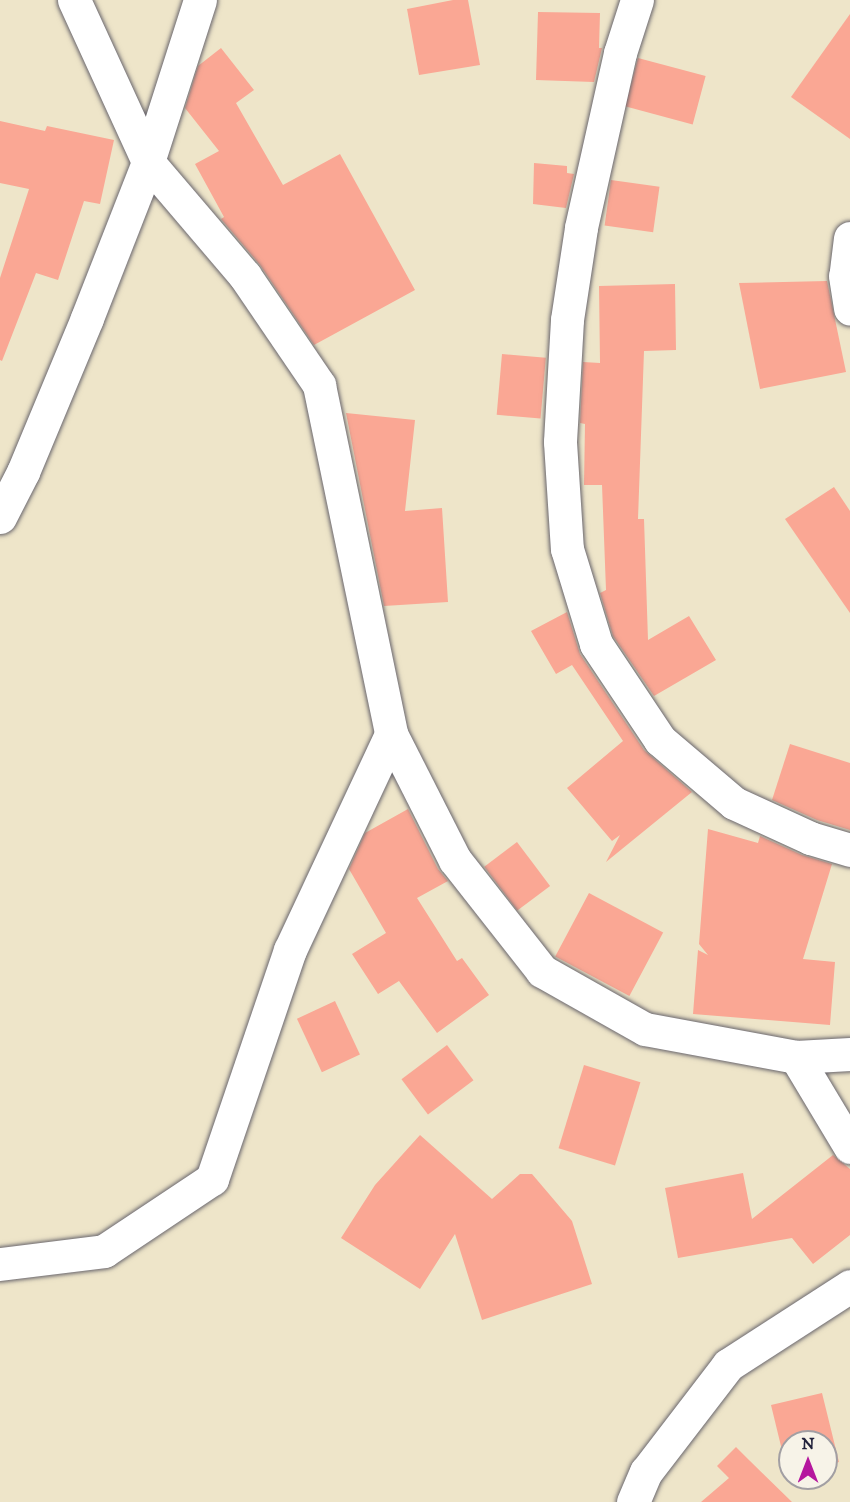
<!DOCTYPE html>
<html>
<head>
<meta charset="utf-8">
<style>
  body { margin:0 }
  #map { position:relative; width:850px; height:1502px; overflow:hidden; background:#eee5c9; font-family:"IM FELL DW Pica",serif }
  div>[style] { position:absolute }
  .building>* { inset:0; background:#faa794; transform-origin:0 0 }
  .roads { filter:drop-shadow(0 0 2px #69666d) drop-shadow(0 0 2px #69666d) }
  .minor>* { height:33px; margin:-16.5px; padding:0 16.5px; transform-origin:16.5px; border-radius:16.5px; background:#fff }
  .major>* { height:33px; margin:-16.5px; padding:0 16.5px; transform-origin:16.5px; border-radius:16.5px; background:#fff }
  span { translate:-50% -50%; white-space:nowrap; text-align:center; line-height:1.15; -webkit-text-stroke:5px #f7f3e8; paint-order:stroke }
  .north { position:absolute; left:778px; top:1430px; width:60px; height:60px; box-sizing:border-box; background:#f7f3e8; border:2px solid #a29fa3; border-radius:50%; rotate:0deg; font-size:16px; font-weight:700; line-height:24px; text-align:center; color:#22223b }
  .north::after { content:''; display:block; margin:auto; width:21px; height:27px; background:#b5179e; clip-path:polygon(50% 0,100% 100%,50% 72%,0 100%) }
</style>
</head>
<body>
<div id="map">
  <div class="building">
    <i style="clip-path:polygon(453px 0,468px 0,480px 65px,419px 75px,407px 9px)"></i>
    <i style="clip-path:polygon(538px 12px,600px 13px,599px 48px,602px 48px,594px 82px,536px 80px)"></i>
    <i style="clip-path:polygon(850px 14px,850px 139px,791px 97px)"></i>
    <i style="clip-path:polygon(221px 48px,254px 90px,236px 103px,283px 185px,340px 154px,415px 290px,314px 345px,260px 265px,221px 219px,224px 217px,195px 164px,219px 151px,185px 108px,198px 66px)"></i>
    <i style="left:638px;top:58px;width:70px;height:50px;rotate:15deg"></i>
    <i style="clip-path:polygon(0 121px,45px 131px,47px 126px,114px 140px,100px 204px,84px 201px,58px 280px,36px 273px,2px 361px,0 360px,0 278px,29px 189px,0 183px)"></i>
    <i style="clip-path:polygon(534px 163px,567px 166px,567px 173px,574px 174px,566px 208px,533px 204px)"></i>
    <i style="left:611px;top:180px;width:49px;height:46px;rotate:8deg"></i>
    <i style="clip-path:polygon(827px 281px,846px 372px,760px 389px,739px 283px)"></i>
    <i style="clip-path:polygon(675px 284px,676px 350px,644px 351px,638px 519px,644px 519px,648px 640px,689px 616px,716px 660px,654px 696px,613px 636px,600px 593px,606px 590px,602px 485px,584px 485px,585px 424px,580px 423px,583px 362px,600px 363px,599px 286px)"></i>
    <i style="left:502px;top:354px;width:44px;height:61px;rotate:5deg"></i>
    <i style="clip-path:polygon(346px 413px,415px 420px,405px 511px,442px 508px,448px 602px,384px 606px)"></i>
    <i style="clip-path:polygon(834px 487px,850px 511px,850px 613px,785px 519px)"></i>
    <i style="clip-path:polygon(567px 612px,580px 654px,644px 750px,692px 792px,606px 862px,620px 835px,612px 841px,567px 788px,623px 741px,572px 665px,556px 674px,531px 631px)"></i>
    <i style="clip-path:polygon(790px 744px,850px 763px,850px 830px,817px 820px,772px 800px)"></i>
    <i style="clip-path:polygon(408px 809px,438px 869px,448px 881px,417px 898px,457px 961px,462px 958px,489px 995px,437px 1033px,399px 981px,378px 994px,352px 954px,386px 933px,349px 869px,365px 833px)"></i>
    <i style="clip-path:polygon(708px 829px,758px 843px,760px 836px,802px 855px,832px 864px,803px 959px,835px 962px,830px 1025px,693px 1014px,698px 950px,708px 955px,699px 944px)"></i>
    <i style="left:517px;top:842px;width:55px;height:41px;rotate:53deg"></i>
    <i style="left:589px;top:893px;width:84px;height:72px;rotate:28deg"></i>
    <i style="left:335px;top:1001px;width:59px;height:42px;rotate:65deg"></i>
    <i style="left:447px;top:1045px;width:44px;height:57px;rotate:53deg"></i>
    <i style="left:584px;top:1065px;width:59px;height:87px;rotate:17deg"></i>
    <i style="clip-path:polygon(420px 1135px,492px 1199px,520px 1174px,532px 1174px,572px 1221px,592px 1284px,482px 1320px,455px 1234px,420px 1289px,341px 1238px,375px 1185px)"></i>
    <i style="clip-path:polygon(833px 1155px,850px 1169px,850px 1235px,813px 1264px,792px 1238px,678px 1258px,665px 1188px,743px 1173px,752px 1219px)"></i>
    <i style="clip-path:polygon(822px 1393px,839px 1462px,826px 1466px,826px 1442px,790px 1442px,790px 1474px,788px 1475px,771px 1405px)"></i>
    <i style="clip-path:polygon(736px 1447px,749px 1460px,792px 1502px,701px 1502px,729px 1478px,717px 1466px)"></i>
  </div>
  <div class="roads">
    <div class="minor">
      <i style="left:637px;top:0;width:56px;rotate:107.8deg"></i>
      <i style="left:620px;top:53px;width:179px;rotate:102.6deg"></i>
      <i style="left:581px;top:228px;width:93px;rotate:98.7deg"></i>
      <i style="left:567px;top:320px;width:122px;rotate:93.3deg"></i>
      <i style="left:560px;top:442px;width:107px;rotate:86.3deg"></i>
      <i style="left:567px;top:549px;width:99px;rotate:73deg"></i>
      <i style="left:596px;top:644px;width:115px;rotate:56.3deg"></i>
      <i style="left:660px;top:740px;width:97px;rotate:40.4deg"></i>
      <i style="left:734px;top:803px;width:84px;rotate:24.7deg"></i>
      <i style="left:810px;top:838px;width:42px;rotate:16.7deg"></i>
      <i style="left:850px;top:238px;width:38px;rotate:97deg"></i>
      <i style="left:845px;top:276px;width:33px;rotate:81deg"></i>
      <i style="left:0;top:517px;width:51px;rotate:-62.9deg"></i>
      <i style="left:23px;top:472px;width:167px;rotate:-67.4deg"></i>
      <i style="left:87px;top:318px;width:168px;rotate:-68.6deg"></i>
      <i style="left:148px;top:162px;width:170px;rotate:-72.2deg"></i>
      <i style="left:796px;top:1057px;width:105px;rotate:59deg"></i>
      <i style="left:0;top:1264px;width:105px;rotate:-7.1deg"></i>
      <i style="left:104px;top:1251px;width:130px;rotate:-33.7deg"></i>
      <i style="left:212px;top:1179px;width:242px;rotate:-71.2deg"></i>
      <i style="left:290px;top:950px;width:238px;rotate:-64.9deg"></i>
      <i style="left:633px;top:1502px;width:33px;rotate:-67deg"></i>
      <i style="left:646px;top:1472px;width:135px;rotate:-52.5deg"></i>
      <i style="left:728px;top:1365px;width:145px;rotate:-32.9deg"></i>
    </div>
    <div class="major">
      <i style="left:74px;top:0;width:178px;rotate:65.4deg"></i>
      <i style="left:148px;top:162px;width:150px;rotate:49.6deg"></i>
      <i style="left:245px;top:276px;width:132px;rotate:55.8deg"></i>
      <i style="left:319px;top:385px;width:356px;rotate:78.3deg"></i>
      <i style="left:391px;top:734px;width:141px;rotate:63.1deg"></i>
      <i style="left:455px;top:860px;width:141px;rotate:51.9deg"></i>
      <i style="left:542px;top:971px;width:118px;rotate:29.4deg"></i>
      <i style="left:645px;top:1029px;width:154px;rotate:10.5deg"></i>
      <i style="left:796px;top:1057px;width:54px;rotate:-3.2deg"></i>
    </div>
  </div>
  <div class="north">N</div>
</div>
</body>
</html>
